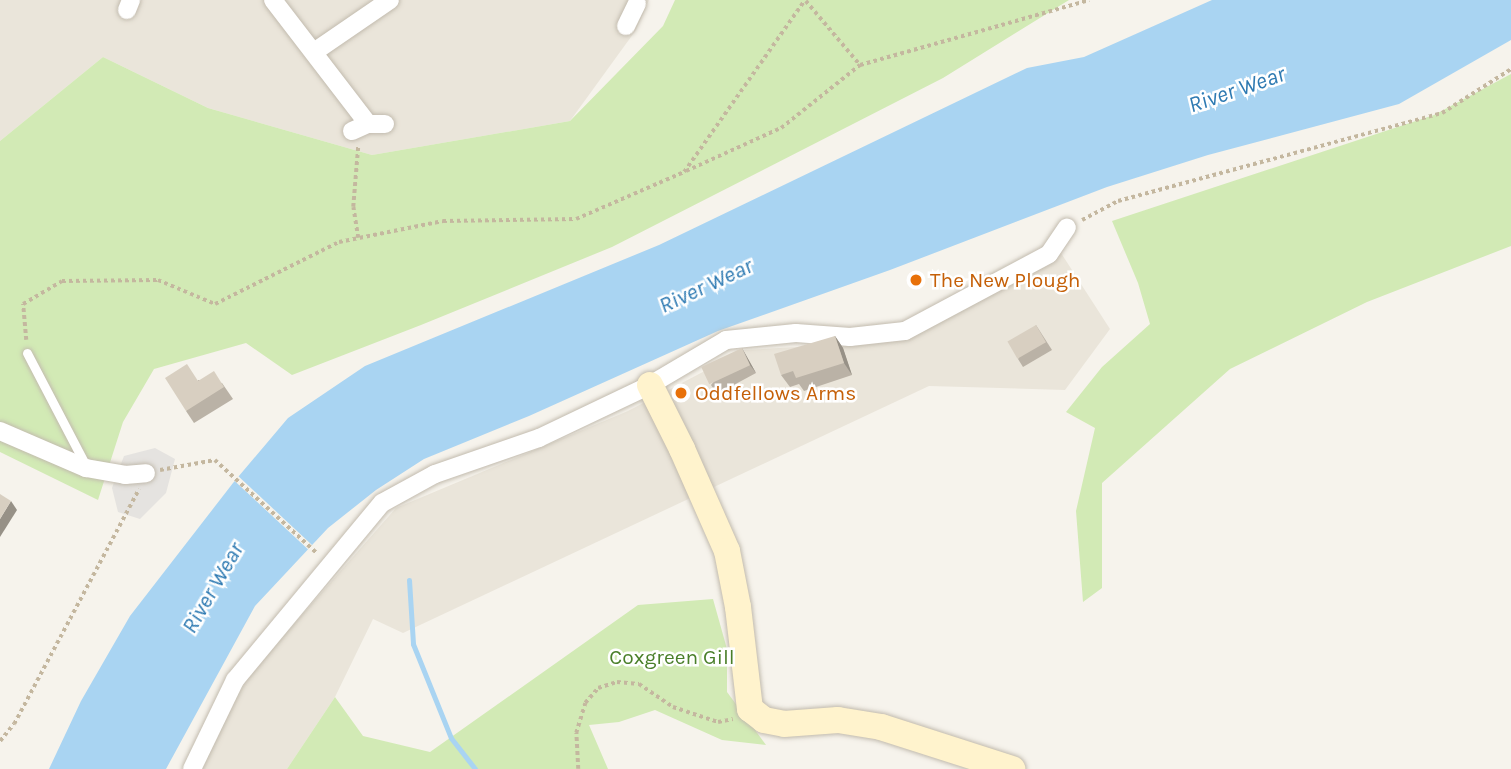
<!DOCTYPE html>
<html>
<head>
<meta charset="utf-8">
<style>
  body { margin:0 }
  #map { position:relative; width:1511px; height:769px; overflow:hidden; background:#f6f3ec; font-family:Karla,sans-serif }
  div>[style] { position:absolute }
  .residential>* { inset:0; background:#eae5da }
  .green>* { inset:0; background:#d2eab5 }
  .parking>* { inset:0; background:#e5e3e0 }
  .water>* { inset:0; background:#a9d4f2 }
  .pier>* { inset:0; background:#f6f3ec; transform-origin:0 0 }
  .stream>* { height:5px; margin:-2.5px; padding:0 2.5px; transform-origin:2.5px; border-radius:2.5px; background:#a9d4f2 }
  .path>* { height:3.5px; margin-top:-1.75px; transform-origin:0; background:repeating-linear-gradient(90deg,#c4b79f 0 3.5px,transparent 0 7px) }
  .roads { filter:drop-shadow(0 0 2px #c2bbae) drop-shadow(0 0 2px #c2bbae) }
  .lane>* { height:9px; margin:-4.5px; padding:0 4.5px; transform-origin:4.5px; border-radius:4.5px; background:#fff }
  .street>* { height:18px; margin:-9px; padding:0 9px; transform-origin:9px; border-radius:9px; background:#fff }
  .secondary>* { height:26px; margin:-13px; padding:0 13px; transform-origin:13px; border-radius:13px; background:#fff3cd }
  .wall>* { inset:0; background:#bab2a6 }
  .shaded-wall>* { inset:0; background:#979187 }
  .building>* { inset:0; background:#d8cfc1; transform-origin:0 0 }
  .dots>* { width:19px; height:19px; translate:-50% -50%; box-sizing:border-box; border:4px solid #fff; border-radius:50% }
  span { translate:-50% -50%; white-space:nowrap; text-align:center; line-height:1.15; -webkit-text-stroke:5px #fff; paint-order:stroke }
  .food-label { font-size:21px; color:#c56008 }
  .left { translate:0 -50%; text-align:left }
  .park-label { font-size:21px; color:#4a7f2a }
  .water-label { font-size:23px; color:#2e7ab2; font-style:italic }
</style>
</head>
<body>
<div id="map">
  <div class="residential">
    <i style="clip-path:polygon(0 0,649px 0,636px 30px,570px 121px,372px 155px,208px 108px,103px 57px,0 141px)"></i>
    <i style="clip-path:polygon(1061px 253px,1110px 329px,1065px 390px,929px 386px,403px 633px,373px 619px,335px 697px,287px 769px,196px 769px,250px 674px,396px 508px,628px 411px,745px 350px,900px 341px)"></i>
  </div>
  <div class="green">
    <i style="clip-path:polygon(675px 0,1069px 0,943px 78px,612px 247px,421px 325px,292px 375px,246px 343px,154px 369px,123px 422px,98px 500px,0 452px,0 141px,103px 57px,208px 108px,372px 155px,570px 121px,663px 26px)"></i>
    <i style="clip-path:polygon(1511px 74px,1511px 246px,1367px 302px,1230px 369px,1102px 483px,1102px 588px,1083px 602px,1076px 511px,1095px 428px,1066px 412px,1102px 367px,1150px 324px,1138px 283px,1112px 221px,1434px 115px)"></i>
    <i style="clip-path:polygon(713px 599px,727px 649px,727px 692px,766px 745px,722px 740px,655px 710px,619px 722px,589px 725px,608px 769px,287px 769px,335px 697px,363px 736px,430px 752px,638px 605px)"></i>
  </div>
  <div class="parking">
    <i style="clip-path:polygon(155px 448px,175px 459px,166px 493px,140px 519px,118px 512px,112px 488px,124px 456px)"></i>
  </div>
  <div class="water">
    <i style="clip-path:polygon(1212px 0,1511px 0,1511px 40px,1399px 104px,1208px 155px,1107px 187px,890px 270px,718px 331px,529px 416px,424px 459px,376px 490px,328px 528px,255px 606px,166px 769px,49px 769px,81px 701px,130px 616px,233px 483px,288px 418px,365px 366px,659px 245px,1027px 68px,1084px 57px)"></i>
  </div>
  <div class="pier">
    <i style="left:236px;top:474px;width:108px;height:6px;rotate:43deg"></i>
  </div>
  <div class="stream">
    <i style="left:409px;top:580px;width:64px;rotate:86.4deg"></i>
    <i style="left:413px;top:644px;width:101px;rotate:68deg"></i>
    <i style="left:451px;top:738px;width:39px;rotate:52deg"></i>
  </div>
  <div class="path">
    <i style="left:806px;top:1px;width:84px;rotate:49.8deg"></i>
    <i style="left:686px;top:171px;width:104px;rotate:-24.4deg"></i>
    <i style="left:781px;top:128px;width:101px;rotate:-38.6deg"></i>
    <i style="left:860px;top:65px;width:238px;rotate:-15.8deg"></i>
    <i style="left:1082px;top:220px;width:41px;rotate:-27.8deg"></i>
    <i style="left:1118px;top:201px;width:336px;rotate:-15.2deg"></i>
    <i style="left:1442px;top:113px;width:82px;rotate:-32.5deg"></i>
    <i style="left:358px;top:238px;width:31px;rotate:-99deg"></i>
    <i style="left:353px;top:207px;width:61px;rotate:-85.3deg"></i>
    <i style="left:26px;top:340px;width:36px;rotate:-95deg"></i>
    <i style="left:23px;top:304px;width:45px;rotate:-30.5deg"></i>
    <i style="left:62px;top:281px;width:96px;rotate:-0.6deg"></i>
    <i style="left:158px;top:280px;width:62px;rotate:22.8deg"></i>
    <i style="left:215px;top:304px;width:139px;rotate:-26.6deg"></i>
    <i style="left:339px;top:242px;width:106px;rotate:-11.4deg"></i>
    <i style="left:443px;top:221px;width:133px;rotate:-0.9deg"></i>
    <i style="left:576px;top:219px;width:118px;rotate:-23.5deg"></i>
    <i style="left:684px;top:172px;width:210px;rotate:-54.9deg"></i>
    <i style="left:160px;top:470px;width:56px;rotate:-10.3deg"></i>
    <i style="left:215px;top:460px;width:139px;rotate:42.4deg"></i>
    <i style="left:0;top:741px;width:22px;rotate:-51deg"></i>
    <i style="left:14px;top:724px;width:266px;rotate:-62deg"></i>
    <i style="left:578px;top:769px;width:36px;rotate:-93deg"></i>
    <i style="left:576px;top:733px;width:31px;rotate:-73deg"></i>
    <i style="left:585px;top:703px;width:20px;rotate:-49deg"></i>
    <i style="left:598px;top:688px;width:20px;rotate:-18deg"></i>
    <i style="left:617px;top:682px;width:22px;rotate:5deg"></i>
    <i style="left:639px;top:684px;width:41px;rotate:34.1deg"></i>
    <i style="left:673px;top:707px;width:47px;rotate:18.4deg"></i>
    <i style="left:718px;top:722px;width:15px;rotate:-11deg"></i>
  </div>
  <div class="roads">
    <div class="lane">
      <i style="left:27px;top:353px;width:127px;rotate:62.4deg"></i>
    </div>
    <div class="street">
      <i style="left:273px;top:0;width:156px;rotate:52.5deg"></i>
      <i style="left:127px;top:10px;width:11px;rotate:-68deg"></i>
      <i style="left:626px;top:26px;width:25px;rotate:-64deg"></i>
      <i style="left:314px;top:52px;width:92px;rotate:-34.4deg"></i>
      <i style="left:352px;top:131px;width:17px;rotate:-24deg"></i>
      <i style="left:368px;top:124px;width:17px"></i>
      <i style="left:0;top:431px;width:94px;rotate:23.3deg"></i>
      <i style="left:86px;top:468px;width:40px;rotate:10deg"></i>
      <i style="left:125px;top:475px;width:21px;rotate:-5deg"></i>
      <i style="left:192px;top:769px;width:99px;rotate:-64.2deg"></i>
      <i style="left:235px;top:680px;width:230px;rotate:-50.3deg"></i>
      <i style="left:382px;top:503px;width:60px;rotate:-28.7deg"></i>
      <i style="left:435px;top:474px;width:110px;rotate:-19.1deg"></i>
      <i style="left:539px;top:438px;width:123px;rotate:-25.5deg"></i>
      <i style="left:650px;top:385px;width:88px;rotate:-30.6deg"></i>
      <i style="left:726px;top:340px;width:70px;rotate:-5.7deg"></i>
      <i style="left:796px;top:333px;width:54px;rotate:4.2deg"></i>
      <i style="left:850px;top:337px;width:55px;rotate:-6.2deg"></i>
      <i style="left:905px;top:331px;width:163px;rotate:-28.1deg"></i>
      <i style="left:1049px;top:254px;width:32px;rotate:-56deg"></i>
    </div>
    <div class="secondary">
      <i style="left:650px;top:385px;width:72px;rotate:63.4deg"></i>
      <i style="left:682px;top:449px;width:111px;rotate:66.2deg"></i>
      <i style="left:727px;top:551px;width:57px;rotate:78.9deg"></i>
      <i style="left:738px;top:607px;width:103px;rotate:83.3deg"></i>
      <i style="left:750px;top:709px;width:18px;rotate:38deg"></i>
      <i style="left:764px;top:720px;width:20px;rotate:11deg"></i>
      <i style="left:784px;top:724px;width:54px;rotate:-4.2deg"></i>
      <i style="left:838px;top:720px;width:44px;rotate:9.2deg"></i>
      <i style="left:881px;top:727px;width:138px;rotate:17.8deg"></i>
    </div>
  </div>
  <div class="wall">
    <i style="clip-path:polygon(1036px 325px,1052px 350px,1023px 367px,1018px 359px)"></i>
    <i style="clip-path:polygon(835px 336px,843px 348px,852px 375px,804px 391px,799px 384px,790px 387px,781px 375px)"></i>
    <i style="clip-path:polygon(742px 348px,747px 357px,756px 373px,717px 394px,711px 385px)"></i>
    <i style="clip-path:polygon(198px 380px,222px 383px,233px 399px,194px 423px,186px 411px)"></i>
  </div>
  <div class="shaded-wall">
    <i style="clip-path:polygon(835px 336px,843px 348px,852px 375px,844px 363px)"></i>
    <i style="clip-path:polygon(742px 348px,747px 357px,756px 373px,750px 365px)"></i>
    <i style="clip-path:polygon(11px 501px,17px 510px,0 537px,0 519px)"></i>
  </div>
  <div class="building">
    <i style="left:1036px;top:325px;width:20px;height:33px;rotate:60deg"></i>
    <i style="clip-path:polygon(835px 336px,844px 363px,796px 378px,793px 371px,781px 375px,774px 354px)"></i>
    <i style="left:742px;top:348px;width:19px;height:45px;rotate:65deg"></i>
    <i style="clip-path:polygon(187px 364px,198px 381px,214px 371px,224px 387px,186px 411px,165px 378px)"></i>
    <i style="clip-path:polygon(0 494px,11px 501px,0 519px)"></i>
  </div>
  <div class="dots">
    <i style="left:916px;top:280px;background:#e8710a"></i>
    <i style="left:681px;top:393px;background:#e8710a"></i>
  </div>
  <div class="food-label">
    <span class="left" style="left:930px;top:280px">The New Plough</span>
    <span class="left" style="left:695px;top:393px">Oddfellows Arms</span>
  </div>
  <div class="park-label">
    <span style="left:672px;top:657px">Coxgreen Gill</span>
  </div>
  <div class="water-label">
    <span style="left:1237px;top:90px;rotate:-19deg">River Wear</span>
    <span style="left:706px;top:286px;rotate:-25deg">River Wear</span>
    <span style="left:213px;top:588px;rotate:-60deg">River Wear</span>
  </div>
</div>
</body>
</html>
